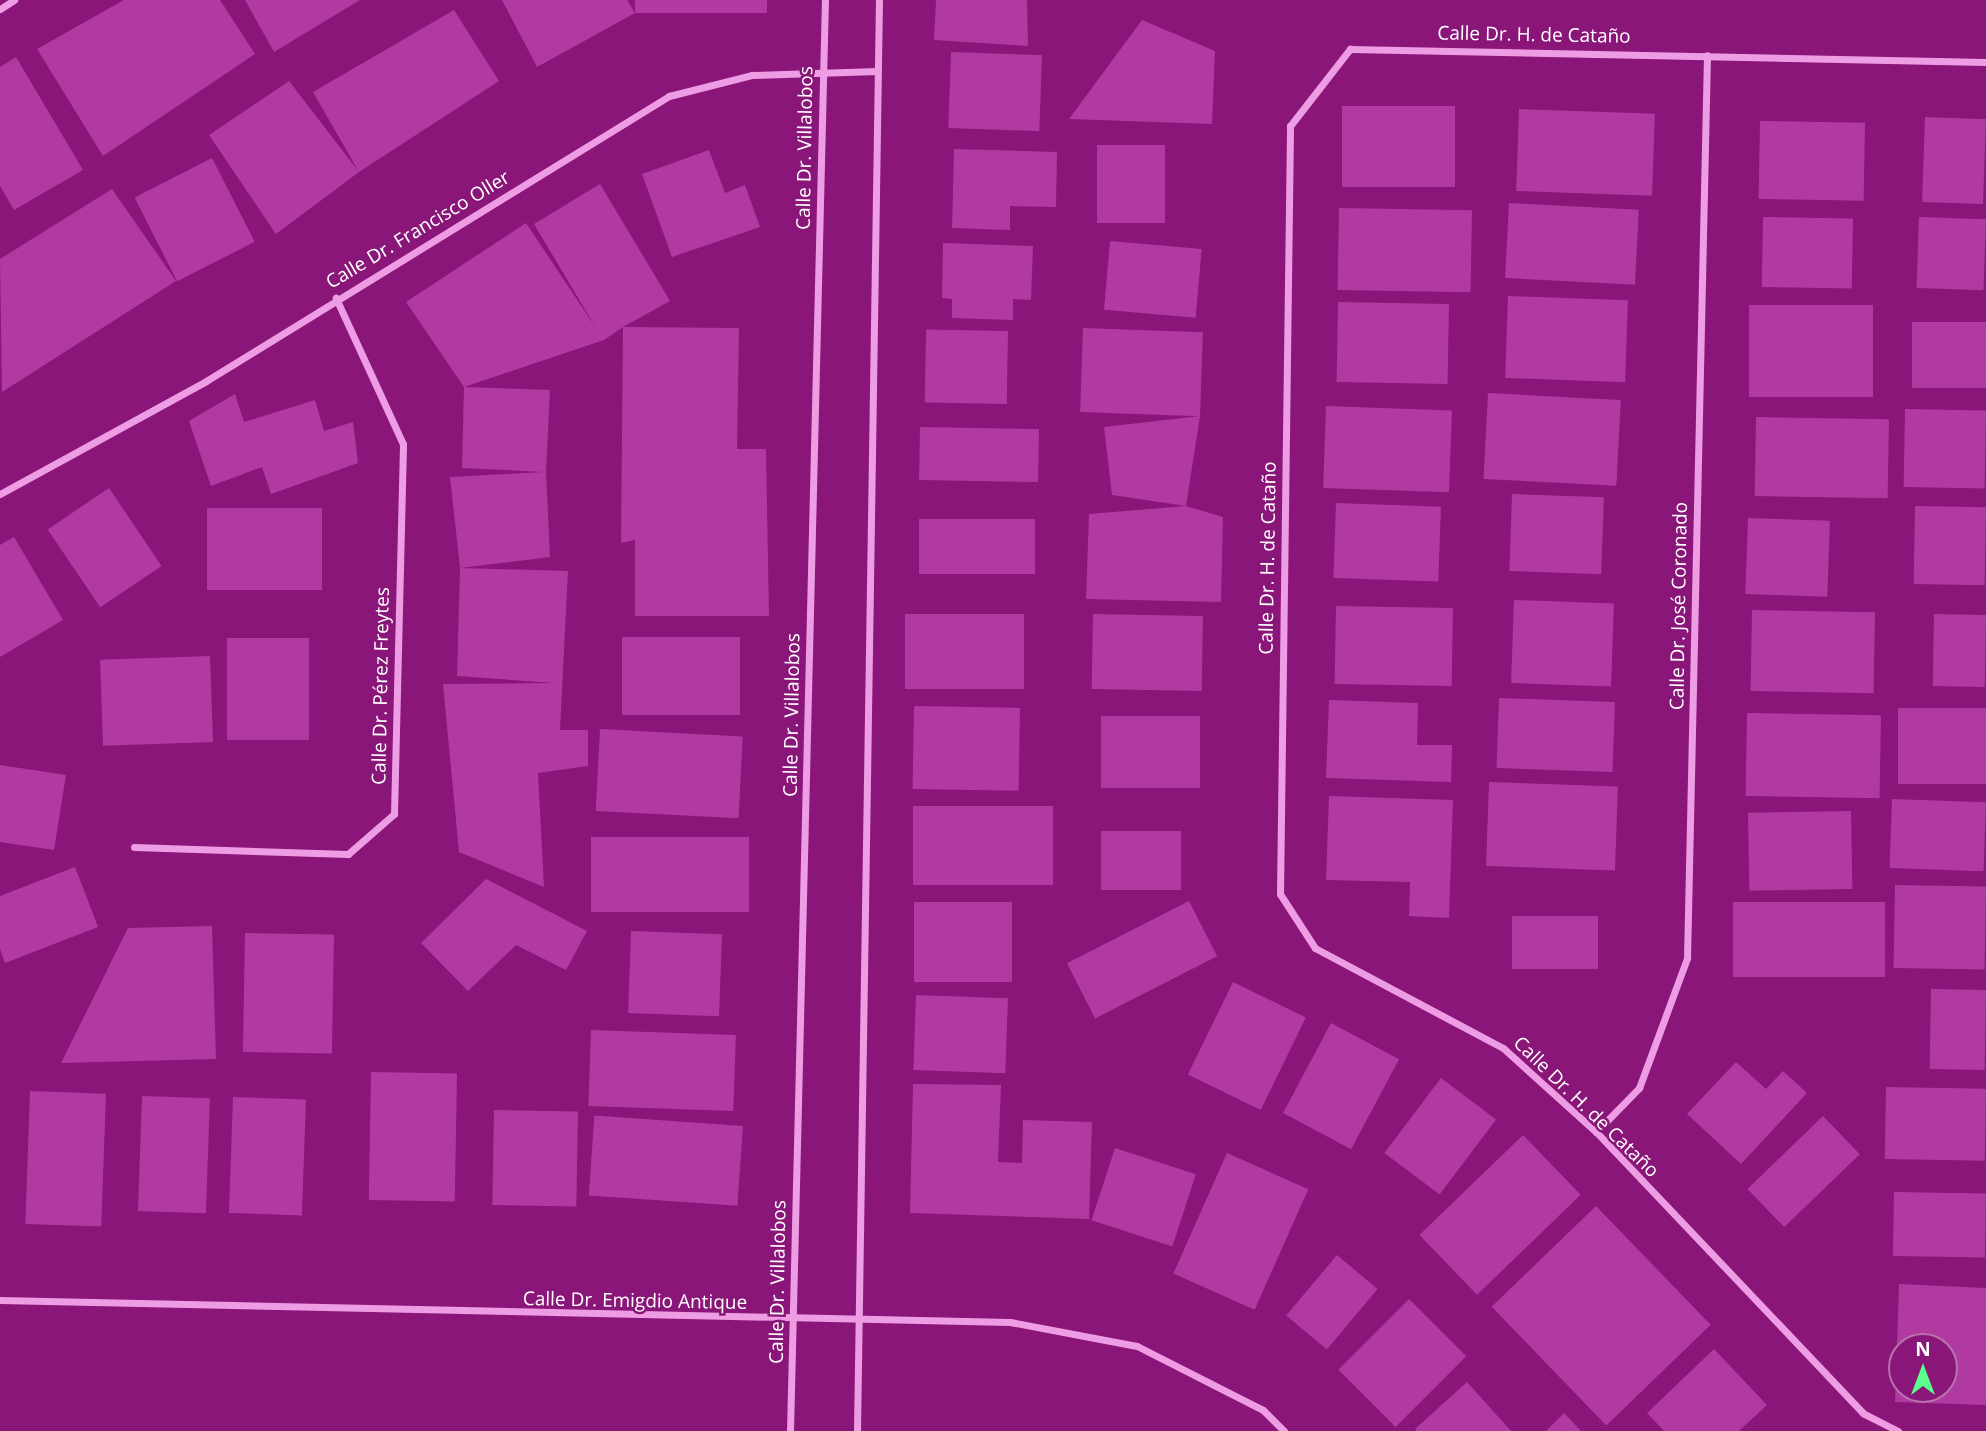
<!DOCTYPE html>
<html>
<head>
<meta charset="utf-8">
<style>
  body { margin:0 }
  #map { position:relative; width:1986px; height:1431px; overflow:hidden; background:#891678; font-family:"Open Sans",sans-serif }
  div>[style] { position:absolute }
  .building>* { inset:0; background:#b13aa0; transform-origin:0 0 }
  .street>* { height:7px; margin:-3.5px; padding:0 3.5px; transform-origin:3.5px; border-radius:3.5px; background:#ee9de4 }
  span { translate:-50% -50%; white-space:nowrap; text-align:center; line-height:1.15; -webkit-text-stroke:5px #891678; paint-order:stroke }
  .street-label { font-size:19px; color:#fff }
  .north { position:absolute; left:1888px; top:1333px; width:70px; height:70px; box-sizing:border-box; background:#891678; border:2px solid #b873ae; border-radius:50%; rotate:0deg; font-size:19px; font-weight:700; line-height:28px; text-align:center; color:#fff }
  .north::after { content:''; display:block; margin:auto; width:24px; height:32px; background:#5bff8b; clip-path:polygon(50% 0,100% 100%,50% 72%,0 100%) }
</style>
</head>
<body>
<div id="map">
  <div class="building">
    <i style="clip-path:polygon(124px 0,220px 0,255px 54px,103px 156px,37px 49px)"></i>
    <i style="clip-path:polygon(245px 0,360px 0,274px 52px)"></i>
    <i style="clip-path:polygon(502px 0,627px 0,635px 13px,635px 0,767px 0,767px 13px,635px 13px,537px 67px)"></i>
    <i style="clip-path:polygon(936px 0,1027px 0,1028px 46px,934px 40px)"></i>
    <i style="clip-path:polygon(454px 10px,499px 81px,359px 172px,276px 234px,209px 135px,289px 81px,359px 172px,313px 92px)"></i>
    <i style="clip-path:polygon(1142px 20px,1215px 51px,1212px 124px,1069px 119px)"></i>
    <i style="left:951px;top:52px;width:91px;height:76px;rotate:2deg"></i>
    <i style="clip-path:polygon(16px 57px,83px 170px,14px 210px,0 186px,0 67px)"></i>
    <i style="left:1342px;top:106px;width:113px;height:81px"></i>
    <i style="left:1519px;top:109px;width:136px;height:82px;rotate:2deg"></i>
    <i style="left:1925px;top:117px;width:61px;height:85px;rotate:2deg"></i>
    <i style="left:1760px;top:121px;width:105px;height:78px;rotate:1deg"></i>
    <i style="left:1165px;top:145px;width:78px;height:68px;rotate:90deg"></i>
    <i style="clip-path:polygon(954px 149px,1057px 152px,1056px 207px,1010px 206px,1010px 230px,952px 228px)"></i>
    <i style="clip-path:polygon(709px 150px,725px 193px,745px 185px,760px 227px,672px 257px,642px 174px)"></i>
    <i style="left:212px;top:158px;width:94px;height:87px;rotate:63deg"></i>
    <i style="clip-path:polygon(600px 184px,670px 301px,623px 327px,739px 328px,737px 449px,766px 449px,769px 616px,635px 616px,635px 540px,621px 543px,623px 327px,604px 340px,464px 387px,406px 302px,526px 223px,596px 328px,534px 224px)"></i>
    <i style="clip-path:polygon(112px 189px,176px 281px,2px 392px,0 259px)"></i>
    <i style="left:1509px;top:203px;width:130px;height:75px;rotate:3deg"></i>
    <i style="left:1339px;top:208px;width:133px;height:82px;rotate:1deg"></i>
    <i style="left:1763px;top:217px;width:90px;height:70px;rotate:1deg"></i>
    <i style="left:1919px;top:217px;width:67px;height:71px;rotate:2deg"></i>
    <i style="left:1110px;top:241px;width:92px;height:69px;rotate:5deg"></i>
    <i style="clip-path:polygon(943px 243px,1033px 246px,1031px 300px,1013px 299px,1013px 320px,952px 318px,952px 299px,942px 298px)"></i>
    <i style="left:1508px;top:296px;width:120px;height:82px;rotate:2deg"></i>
    <i style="left:1338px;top:302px;width:111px;height:80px;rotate:1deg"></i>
    <i style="left:1749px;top:305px;width:124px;height:92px"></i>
    <i style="left:1912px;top:322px;width:74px;height:66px"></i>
    <i style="left:1083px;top:328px;width:120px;height:84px;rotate:2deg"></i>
    <i style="left:1008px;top:331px;width:73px;height:82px;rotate:91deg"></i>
    <i style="clip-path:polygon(464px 387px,550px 390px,546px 472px,550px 557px,460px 568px,450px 477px,543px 472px,462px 468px)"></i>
    <i style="left:1488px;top:393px;width:133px;height:86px;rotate:3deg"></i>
    <i style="clip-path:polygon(235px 394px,244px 422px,315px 400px,324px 431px,353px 422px,358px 463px,271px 494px,262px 467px,211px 486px,189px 421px)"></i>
    <i style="left:1326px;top:406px;width:126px;height:82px;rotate:2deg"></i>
    <i style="left:1905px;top:409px;width:81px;height:78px;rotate:1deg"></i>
    <i style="clip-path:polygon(1200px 416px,1186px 506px,1112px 495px,1104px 427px)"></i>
    <i style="left:1756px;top:417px;width:133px;height:79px;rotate:1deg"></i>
    <i style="left:920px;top:427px;width:119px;height:53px;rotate:1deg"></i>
    <i style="left:109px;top:488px;width:94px;height:74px;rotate:56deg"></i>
    <i style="left:1512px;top:494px;width:92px;height:77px;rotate:2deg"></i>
    <i style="left:1336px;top:503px;width:105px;height:75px;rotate:2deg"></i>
    <i style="clip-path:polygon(1186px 506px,1223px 517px,1221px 602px,1086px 599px,1089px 514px)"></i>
    <i style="left:1915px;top:506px;width:71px;height:78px;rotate:1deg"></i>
    <i style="left:207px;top:508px;width:115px;height:82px"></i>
    <i style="left:1748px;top:518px;width:82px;height:76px;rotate:2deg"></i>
    <i style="left:919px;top:519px;width:116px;height:55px"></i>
    <i style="clip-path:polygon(14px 537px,63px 620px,0 657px,0 545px)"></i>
    <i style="clip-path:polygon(460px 568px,568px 571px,560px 730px,588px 730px,588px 766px,538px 773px,544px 887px,459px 852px,443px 684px,554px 683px,457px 676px)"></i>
    <i style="left:1514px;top:600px;width:100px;height:83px;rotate:2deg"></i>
    <i style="left:1336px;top:606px;width:117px;height:78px;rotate:1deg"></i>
    <i style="left:1752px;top:610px;width:123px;height:81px;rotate:1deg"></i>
    <i style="left:905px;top:614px;width:119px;height:75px"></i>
    <i style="left:1093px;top:614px;width:110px;height:75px;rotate:1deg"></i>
    <i style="left:1934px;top:614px;width:52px;height:72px;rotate:1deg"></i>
    <i style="left:740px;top:637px;width:78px;height:118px;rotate:90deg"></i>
    <i style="left:227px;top:638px;width:82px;height:102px"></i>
    <i style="left:210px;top:656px;width:86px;height:110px;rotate:88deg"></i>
    <i style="left:1499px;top:698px;width:116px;height:70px;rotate:2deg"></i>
    <i style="clip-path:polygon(1329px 700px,1418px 703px,1417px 745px,1452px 745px,1451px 782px,1326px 778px)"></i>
    <i style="left:914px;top:706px;width:106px;height:83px;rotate:1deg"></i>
    <i style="left:1898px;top:708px;width:88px;height:76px"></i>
    <i style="left:1747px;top:713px;width:134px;height:83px;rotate:1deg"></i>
    <i style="left:1101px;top:716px;width:99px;height:72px"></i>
    <i style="left:600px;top:729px;width:143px;height:82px;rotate:3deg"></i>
    <i style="clip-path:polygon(0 765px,66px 775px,54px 850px,0 842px)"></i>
    <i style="left:1489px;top:782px;width:129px;height:84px;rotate:2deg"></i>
    <i style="clip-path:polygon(1329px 796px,1453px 800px,1449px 918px,1409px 916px,1410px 882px,1326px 880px)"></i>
    <i style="left:1892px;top:799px;width:94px;height:69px;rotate:2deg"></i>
    <i style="left:913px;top:806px;width:140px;height:79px"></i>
    <i style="left:1851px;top:811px;width:78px;height:103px;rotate:89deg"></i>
    <i style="left:1101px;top:831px;width:80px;height:59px"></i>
    <i style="left:591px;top:837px;width:158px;height:75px"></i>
    <i style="clip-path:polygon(75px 867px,98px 927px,5px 963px,0 949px,0 896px)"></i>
    <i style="clip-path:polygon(486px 879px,587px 931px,566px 970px,516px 945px,468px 991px,421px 943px)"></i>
    <i style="left:1895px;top:885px;width:91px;height:83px;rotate:1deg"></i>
    <i style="left:1189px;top:901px;width:62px;height:137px;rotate:63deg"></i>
    <i style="left:914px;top:902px;width:98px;height:80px"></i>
    <i style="left:1733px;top:902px;width:152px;height:75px"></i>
    <i style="left:1512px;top:916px;width:86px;height:53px"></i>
    <i style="clip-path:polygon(212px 926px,216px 1059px,61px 1063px,128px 928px)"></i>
    <i style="left:631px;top:931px;width:91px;height:82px;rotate:2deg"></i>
    <i style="left:245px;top:933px;width:89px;height:119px;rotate:1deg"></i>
    <i style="left:1233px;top:982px;width:81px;height:103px;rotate:26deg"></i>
    <i style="left:1931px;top:989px;width:55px;height:80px;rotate:1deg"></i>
    <i style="left:916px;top:995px;width:92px;height:75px;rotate:2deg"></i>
    <i style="left:1331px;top:1023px;width:77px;height:102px;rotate:28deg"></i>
    <i style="left:591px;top:1030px;width:145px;height:76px;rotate:2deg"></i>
    <i style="clip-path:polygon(1736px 1062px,1766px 1089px,1783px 1071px,1807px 1093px,1741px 1164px,1687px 1114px)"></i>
    <i style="left:371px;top:1072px;width:86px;height:128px;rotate:1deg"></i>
    <i style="left:1441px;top:1078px;width:69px;height:94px;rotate:37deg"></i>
    <i style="clip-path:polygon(913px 1084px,1001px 1085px,998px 1162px,1022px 1163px,1023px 1120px,1092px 1122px,1089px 1219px,910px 1213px)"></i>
    <i style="left:1886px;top:1087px;width:100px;height:72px;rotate:1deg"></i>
    <i style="left:30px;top:1091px;width:76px;height:133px;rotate:2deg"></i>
    <i style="left:142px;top:1096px;width:68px;height:115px;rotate:2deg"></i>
    <i style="left:233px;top:1097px;width:73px;height:116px;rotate:2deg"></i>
    <i style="left:494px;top:1110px;width:84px;height:95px;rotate:1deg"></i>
    <i style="left:1823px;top:1116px;width:53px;height:105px;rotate:46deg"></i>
    <i style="left:743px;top:1126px;width:80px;height:149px;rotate:94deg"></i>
    <i style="left:1523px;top:1135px;width:83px;height:144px;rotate:46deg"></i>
    <i style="left:1115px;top:1148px;width:85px;height:76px;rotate:18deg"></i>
    <i style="left:1227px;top:1153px;width:89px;height:132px;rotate:24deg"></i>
    <i style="left:1894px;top:1192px;width:92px;height:64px;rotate:1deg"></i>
    <i style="left:1596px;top:1206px;width:165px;height:145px;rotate:46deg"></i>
    <i style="left:1337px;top:1255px;width:53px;height:79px;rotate:40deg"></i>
    <i style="clip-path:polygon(evenodd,1899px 1284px,1986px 1288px,1986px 1405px,1895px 1402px,1899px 1284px,1902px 1347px,1944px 1347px,1944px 1389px,1902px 1389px,1902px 1347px)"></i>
    <i style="left:1409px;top:1299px;width:81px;height:100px;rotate:45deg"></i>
    <i style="clip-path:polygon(1714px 1349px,1767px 1405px,1739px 1431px,1664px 1431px,1647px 1413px)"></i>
    <i style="clip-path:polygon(1467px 1382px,1511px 1431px,1417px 1431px,1415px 1429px)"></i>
    <i style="clip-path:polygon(1564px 1413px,1581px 1431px,1546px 1431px)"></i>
  </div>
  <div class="street">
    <i style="left:0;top:9px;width:17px;rotate:-33deg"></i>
    <i style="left:0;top:494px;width:235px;rotate:-28.7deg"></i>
    <i style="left:206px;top:381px;width:544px;rotate:-31.61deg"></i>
    <i style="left:669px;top:96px;width:86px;rotate:-14.2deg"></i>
    <i style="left:752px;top:75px;width:125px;rotate:-1.8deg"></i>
    <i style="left:134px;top:847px;width:214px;rotate:1.9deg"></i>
    <i style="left:348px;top:854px;width:61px;rotate:-41deg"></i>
    <i style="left:394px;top:814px;width:370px;rotate:-88.6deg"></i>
    <i style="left:403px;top:444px;width:161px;rotate:-114.7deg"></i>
    <i style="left:1596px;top:1132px;width:62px;rotate:-45.7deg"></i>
    <i style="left:1639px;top:1088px;width:139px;rotate:-69.7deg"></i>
    <i style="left:1687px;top:958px;width:903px;rotate:-88.73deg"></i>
    <i style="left:0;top:1300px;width:1010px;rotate:1.25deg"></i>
    <i style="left:1010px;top:1322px;width:129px;rotate:10.7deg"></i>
    <i style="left:1137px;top:1346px;width:141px;rotate:26.9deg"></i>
    <i style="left:1263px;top:1410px;width:30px;rotate:45deg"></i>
    <i style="left:790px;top:1431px;width:1431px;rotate:-88.6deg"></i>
    <i style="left:857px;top:1431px;width:1431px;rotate:-89.12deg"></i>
    <i style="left:1898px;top:1431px;width:39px;rotate:-153deg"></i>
    <i style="left:1863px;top:1413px;width:388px;rotate:-133.5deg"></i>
    <i style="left:1596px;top:1132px;width:125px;rotate:-137.9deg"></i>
    <i style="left:1503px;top:1048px;width:213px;rotate:-152deg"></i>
    <i style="left:1315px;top:948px;width:64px;rotate:-122.9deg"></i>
    <i style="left:1280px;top:894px;width:768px;rotate:-89.25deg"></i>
    <i style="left:1290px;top:126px;width:98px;rotate:-52.1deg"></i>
    <i style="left:1350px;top:49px;width:636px;rotate:1.17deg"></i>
  </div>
  <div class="street-label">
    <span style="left:1534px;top:35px;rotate:1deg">Calle Dr. H. de Cataño</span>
    <span style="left:805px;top:148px;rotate:-89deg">Calle Dr. Villalobos</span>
    <span style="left:418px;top:230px;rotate:-31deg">Calle Dr. Francisco Oller</span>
    <span style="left:1268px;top:558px;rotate:-89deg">Calle Dr. H. de Cataño</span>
    <span style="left:1679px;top:606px;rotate:-89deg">Calle Dr. José Coronado</span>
    <span style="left:381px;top:686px;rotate:-89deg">Calle Dr. Pérez Freytes</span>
    <span style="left:792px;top:715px;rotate:-89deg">Calle Dr. Villalobos</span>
    <span style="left:1586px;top:1107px;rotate:44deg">Calle Dr. H. de Cataño</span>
    <span style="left:778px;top:1282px;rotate:-89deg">Calle Dr. Villalobos</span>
    <span style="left:635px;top:1301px;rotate:1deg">Calle Dr. Emigdio Antique</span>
  </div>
  <div class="north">N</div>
</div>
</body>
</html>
